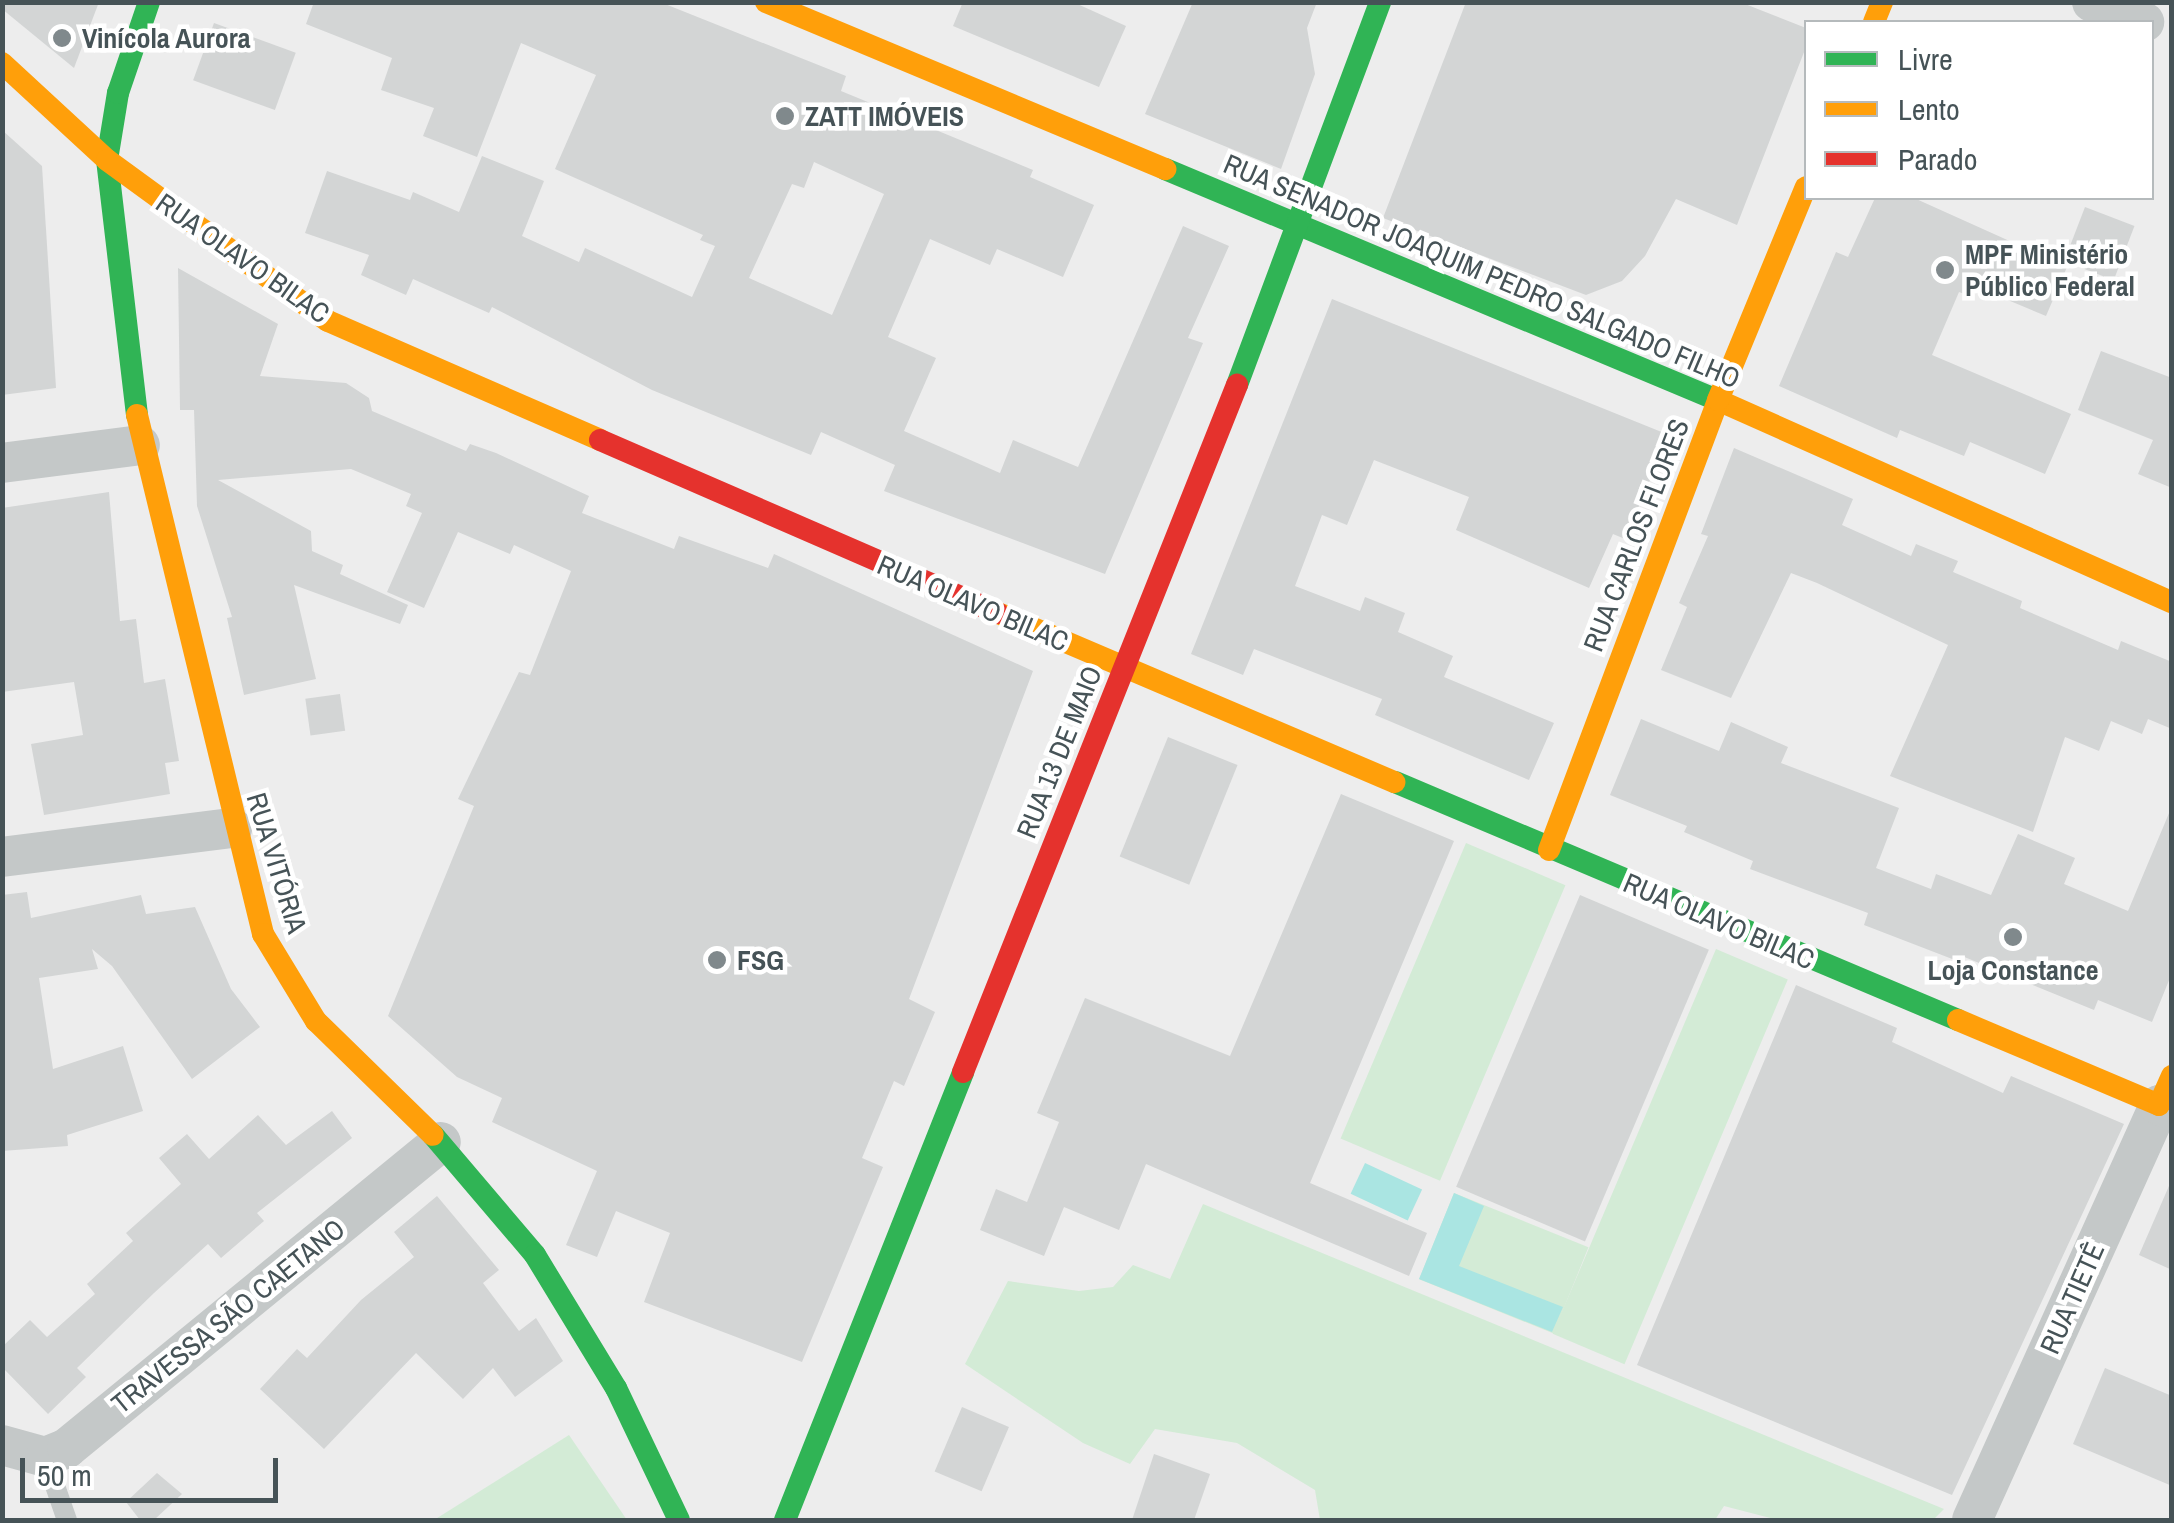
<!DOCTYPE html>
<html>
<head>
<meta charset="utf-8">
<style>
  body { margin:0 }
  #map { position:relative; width:2174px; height:1523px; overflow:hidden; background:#ededed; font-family:"Archivo Narrow",sans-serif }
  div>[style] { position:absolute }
  .green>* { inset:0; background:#d3ebd6; transform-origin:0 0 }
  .water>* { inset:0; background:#aae5e2; transform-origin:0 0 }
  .building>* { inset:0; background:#d3d5d5; transform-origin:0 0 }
  .lane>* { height:20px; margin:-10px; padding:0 10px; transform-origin:10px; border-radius:10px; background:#c4c8c8 }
  .street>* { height:40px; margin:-20px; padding:0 20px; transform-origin:20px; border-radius:20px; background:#c4c8c8 }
  .fast>* { height:22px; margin:-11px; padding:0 11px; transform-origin:11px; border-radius:11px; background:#30b455 }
  .slow>* { height:22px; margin:-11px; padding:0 11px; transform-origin:11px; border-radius:11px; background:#ff9f0a }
  .jam>* { height:22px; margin:-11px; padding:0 11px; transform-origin:11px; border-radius:11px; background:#e5322d }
  .dots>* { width:28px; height:28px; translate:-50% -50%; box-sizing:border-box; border:5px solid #fff; border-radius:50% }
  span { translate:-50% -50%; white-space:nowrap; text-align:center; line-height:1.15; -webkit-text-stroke:9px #fff; paint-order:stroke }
  .poi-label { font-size:28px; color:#465357; font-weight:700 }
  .left { translate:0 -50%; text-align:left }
  .street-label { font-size:28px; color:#465357 }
  .frame { position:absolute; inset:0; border:5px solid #465357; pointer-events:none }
  .legend { position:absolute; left:1804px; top:20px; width:350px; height:180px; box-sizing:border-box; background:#fff; border:2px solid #b5babc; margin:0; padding:12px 18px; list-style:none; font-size:30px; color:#465357 }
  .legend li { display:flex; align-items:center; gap:20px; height:50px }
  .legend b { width:50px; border:2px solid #b5babc }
  .scale { position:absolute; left:20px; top:1458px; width:258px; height:45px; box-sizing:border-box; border:5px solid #465357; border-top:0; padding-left:12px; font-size:30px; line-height:35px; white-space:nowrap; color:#465357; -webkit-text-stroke:8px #fff; paint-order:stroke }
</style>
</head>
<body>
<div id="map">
  <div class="green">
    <i style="left:1466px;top:843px;width:108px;height:321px;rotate:23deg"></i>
    <i style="left:1716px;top:949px;width:78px;height:418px;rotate:23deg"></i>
    <i style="left:1454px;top:1193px;width:145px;height:93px;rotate:22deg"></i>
    <i style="clip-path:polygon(1203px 1204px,1944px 1509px,1933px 1520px,1778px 1520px,1724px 1506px,1715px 1520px,1320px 1520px,1315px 1490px,1237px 1443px,1155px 1429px,1130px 1464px,1083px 1443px,965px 1364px,1008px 1281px,1079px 1291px,1113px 1287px,1133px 1265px,1170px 1279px)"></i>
    <i style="clip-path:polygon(569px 1435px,627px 1520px,434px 1520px)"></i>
  </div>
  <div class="water">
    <i style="left:1365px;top:1163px;width:63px;height:34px;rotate:25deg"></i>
    <i style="clip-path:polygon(1454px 1193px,1484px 1206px,1459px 1266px,1563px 1307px,1552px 1332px,1419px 1279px)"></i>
  </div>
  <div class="building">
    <i style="clip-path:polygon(2px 2px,99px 2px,74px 68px,2px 9px)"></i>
    <i style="clip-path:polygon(evenodd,314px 2px,660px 2px,846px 76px,841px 91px,1033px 170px,1030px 177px,1094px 205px,1063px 277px,997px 249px,990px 265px,930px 239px,888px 337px,936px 358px,904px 431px,1000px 473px,1013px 440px,1078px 467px,1183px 226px,1229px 246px,1188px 338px,1203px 343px,1105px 574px,884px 491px,895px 465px,821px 432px,811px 455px,652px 390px,492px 307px,489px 313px,413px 279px,406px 295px,361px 275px,369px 255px,305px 233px,327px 171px,410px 200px,413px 192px,459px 212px,482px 156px,544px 181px,522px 236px,579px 262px,585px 248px,692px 297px,715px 246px,700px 240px,703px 235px,555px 169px,596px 75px,521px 43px,477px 157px,423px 136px,434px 108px,381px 90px,392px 58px,306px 24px,314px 2px,814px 162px,884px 194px,832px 315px,749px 278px,792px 184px,804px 188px,814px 162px)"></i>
    <i style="clip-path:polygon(963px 2px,1073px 2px,1126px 26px,1099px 87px,953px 26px)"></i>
    <i style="clip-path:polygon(1193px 2px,1317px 2px,1307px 28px,1315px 74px,1281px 169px,1145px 114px)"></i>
    <i style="clip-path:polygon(1466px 2px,1740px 2px,1806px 28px,1806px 47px,1737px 225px,1676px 199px,1645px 256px,1622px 281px,1586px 295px,1383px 218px)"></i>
    <i style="left:214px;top:23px;width:87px;height:61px;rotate:20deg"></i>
    <i style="clip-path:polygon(2px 130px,42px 166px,56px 388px,2px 395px)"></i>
    <i style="clip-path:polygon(1875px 198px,1914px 198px,2067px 267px,2046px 316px,1972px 285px,1967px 295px,1959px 292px,1932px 355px,2071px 414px,2045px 474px,1970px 442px,1964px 456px,1900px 430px,1897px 438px,1779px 386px,1836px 252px,1848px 257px)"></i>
    <i style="left:2085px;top:207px;width:53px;height:58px;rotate:21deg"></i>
    <i style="clip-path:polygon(178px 268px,278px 324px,260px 376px,346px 383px,369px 398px,372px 411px,466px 451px,470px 444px,496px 453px,589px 496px,582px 513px,674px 549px,679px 536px,768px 568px,774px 554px,1033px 671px,909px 999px,935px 1012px,904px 1086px,894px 1081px,862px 1158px,883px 1167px,802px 1362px,644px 1302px,670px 1233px,616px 1211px,597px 1257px,566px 1245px,597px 1171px,492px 1122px,502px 1098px,457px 1077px,388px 1016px,474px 806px,458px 799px,519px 672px,530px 675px,571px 571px,514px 545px,510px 554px,458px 532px,424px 608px,387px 592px,422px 513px,406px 506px,411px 494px,351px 469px,218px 480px,311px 531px,312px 551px,343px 565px,340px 574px,408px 605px,400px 624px,294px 585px,316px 679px,244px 695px,227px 618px,232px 617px,197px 506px,194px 410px,180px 410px)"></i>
    <i style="clip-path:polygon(1332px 299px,1669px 435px,1625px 539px,1613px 534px,1589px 588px,1456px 530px,1469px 497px,1374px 460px,1347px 525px,1322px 515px,1295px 586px,1360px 611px,1365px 597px,1405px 613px,1398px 632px,1453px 656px,1444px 677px,1554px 723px,1529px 780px,1375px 715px,1382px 699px,1254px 649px,1243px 675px,1191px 654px)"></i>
    <i style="clip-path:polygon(2101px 351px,2172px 378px,2172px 488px,2138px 474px,2153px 440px,2078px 410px)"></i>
    <i style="clip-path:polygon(1734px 448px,1853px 499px,1842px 525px,1911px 556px,1916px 544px,1958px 561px,1953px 572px,2022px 601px,2020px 608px,2118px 650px,2121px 641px,2172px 662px,2172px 729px,2148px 719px,2142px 734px,2111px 721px,2099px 751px,2065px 737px,2033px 832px,1890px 776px,1948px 645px,1817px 583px,1791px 573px,1731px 698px,1661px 670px,1687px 607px,1679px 603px,1708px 536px,1701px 534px)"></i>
    <i style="clip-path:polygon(109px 492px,120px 621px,136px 619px,144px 683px,165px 679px,179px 761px,165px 763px,170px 794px,44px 815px,31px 744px,83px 735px,74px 682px,2px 692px,2px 508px)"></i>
    <i style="left:340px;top:694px;width:37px;height:35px;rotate:82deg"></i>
    <i style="clip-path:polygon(1641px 719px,1719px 751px,1731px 722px,1788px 747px,1781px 763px,1899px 808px,1876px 868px,1931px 889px,1936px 874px,1991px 895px,2018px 834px,2075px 858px,2064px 884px,2128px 911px,2172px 806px,2172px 973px,2152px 1022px,2098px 1000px,2094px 1010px,1962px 956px,1960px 962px,1864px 925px,1868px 913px,1750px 869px,1753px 861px,1684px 832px,1687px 826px,1610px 795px)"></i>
    <i style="left:1168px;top:737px;width:75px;height:129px;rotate:22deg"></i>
    <i style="clip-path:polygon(1341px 794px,1454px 841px,1310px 1183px,1427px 1233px,1409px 1276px,1146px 1164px,1119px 1230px,1064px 1207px,1044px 1256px,980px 1230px,996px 1189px,1027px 1202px,1059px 1122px,1037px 1113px,1085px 998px,1230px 1056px)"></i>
    <i style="clip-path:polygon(27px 892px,31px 918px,141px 895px,146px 914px,195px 907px,231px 989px,260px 1027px,192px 1079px,112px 966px,92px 949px,98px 969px,39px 978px,53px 1069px,123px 1046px,143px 1111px,67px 1135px,68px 1146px,2px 1151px,2px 895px)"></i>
    <i style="left:1580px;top:895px;width:140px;height:317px;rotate:23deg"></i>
    <i style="clip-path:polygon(1796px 985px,1897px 1028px,1892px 1042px,2003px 1093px,2011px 1076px,2124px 1124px,1952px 1495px,1637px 1365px)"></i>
    <i style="clip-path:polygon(332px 1111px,352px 1138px,257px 1213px,264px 1221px,221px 1258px,208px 1244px,154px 1293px,77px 1368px,86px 1377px,48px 1414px,2px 1367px,2px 1347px,30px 1320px,47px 1337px,95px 1294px,87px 1284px,133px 1241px,126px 1233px,181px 1184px,159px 1158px,187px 1134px,209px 1159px,258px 1115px,286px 1145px)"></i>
    <i style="clip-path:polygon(2172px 1179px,2172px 1270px,2139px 1255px)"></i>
    <i style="clip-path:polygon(437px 1196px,499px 1270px,483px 1283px,519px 1331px,536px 1318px,563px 1361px,515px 1397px,493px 1368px,463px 1399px,416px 1353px,324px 1449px,260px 1389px,297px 1349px,307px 1358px,361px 1300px,414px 1257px,394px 1232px)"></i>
    <i style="clip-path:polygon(2105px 1368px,2172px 1396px,2172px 1486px,2073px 1444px)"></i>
    <i style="left:962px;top:1407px;width:51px;height:70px;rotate:23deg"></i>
    <i style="clip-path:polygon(1154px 1454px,1210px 1474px,1194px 1520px,1132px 1520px)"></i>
    <i style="clip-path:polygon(157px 1473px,182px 1494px,154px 1520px,140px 1520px,126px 1502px)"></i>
  </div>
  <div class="lane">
    <i style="left:45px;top:1457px;width:67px;rotate:70.8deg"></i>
  </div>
  <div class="street">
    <i style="left:2092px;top:2px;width:56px;rotate:21deg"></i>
    <i style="left:2px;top:463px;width:139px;rotate:-7.4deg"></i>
    <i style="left:2px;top:857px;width:232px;rotate:-7.2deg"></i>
    <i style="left:2px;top:1445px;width:45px;rotate:15.6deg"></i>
    <i style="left:45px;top:1457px;width:24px;rotate:-22deg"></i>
    <i style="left:67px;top:1448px;width:483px;rotate:-39.3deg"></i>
    <i style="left:1972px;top:1520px;width:455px;rotate:-65.7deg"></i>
    <i style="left:2159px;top:1105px;width:14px;rotate:21deg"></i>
  </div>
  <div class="fast">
    <i style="left:1165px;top:169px;width:604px;rotate:22.7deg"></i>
    <i style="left:1237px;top:385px;width:409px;rotate:-69.5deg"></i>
    <i style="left:137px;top:415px;width:257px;rotate:-96.7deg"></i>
    <i style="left:107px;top:160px;width:68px;rotate:-80.7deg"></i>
    <i style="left:118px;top:93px;width:96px;rotate:-71.2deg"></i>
    <i style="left:1395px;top:782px;width:611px;rotate:22.92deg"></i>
    <i style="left:433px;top:1135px;width:157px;rotate:49.6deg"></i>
    <i style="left:535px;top:1255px;width:156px;rotate:58.7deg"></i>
    <i style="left:616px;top:1388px;width:146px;rotate:64.5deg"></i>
    <i style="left:785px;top:1520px;width:482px;rotate:-68.3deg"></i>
  </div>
  <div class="slow">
    <i style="left:766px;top:2px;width:433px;rotate:22.7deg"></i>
    <i style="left:1874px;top:22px;width:22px;rotate:-68deg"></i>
    <i style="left:2px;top:63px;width:143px;rotate:42.7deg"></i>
    <i style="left:107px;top:160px;width:273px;rotate:36.1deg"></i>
    <i style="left:328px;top:321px;width:297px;rotate:23.6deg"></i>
    <i style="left:1722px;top:402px;width:492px;rotate:24deg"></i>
    <i style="left:137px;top:415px;width:534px;rotate:76.35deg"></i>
    <i style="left:263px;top:934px;width:102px;rotate:58.7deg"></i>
    <i style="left:316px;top:1021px;width:163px;rotate:44.3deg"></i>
    <i style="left:998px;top:613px;width:431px;rotate:23.1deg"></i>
    <i style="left:1549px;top:850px;width:481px;rotate:-69.4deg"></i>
    <i style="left:1718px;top:400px;width:230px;rotate:-67.6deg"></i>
    <i style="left:1958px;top:1020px;width:218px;rotate:22.9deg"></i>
    <i style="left:2159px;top:1105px;width:32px;rotate:-66deg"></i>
  </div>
  <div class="jam">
    <i style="left:600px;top:440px;width:434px;rotate:23.5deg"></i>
    <i style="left:963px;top:1072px;width:740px;rotate:-68.26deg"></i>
  </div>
  <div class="dots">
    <i style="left:62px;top:38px;background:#80898c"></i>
    <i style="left:785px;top:116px;background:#80898c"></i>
    <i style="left:1945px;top:270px;background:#80898c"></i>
    <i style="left:2013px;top:937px;background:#80898c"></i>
    <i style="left:717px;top:960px;background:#80898c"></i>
  </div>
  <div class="poi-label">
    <span class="left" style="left:82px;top:38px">Vinícola Aurora</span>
    <span class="left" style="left:805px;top:116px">ZATT IMÓVEIS</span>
    <span class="left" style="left:1965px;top:270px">MPF Ministério<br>Público Federal</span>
    <span class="left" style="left:737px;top:960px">FSG</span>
    <span style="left:2013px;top:970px">Loja Constance</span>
  </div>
  <div class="street-label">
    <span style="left:243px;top:258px;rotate:35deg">RUA OLAVO BILAC</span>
    <span style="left:1482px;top:271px;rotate:23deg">RUA SENADOR JOAQUIM PEDRO SALGADO FILHO</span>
    <span style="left:1636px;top:535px;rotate:-69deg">RUA CARLOS FLORES</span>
    <span style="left:973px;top:603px;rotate:23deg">RUA OLAVO BILAC</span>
    <span style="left:1059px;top:752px;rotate:-68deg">RUA 13 DE MAIO</span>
    <span style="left:277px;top:863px;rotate:73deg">RUA VITÓRIA</span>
    <span style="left:1719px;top:921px;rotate:23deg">RUA OLAVO BILAC</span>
    <span style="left:2072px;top:1298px;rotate:-66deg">RUA TIETÊ</span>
    <span style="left:228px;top:1316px;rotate:-39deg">TRAVESSA SÃO CAETANO</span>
  </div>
  <div class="frame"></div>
  <ul class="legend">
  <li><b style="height:12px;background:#30b455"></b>Livre</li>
  <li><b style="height:12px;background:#ff9f0a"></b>Lento</li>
  <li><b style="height:12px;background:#e5322d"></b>Parado</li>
  </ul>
  <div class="scale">50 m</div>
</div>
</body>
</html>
